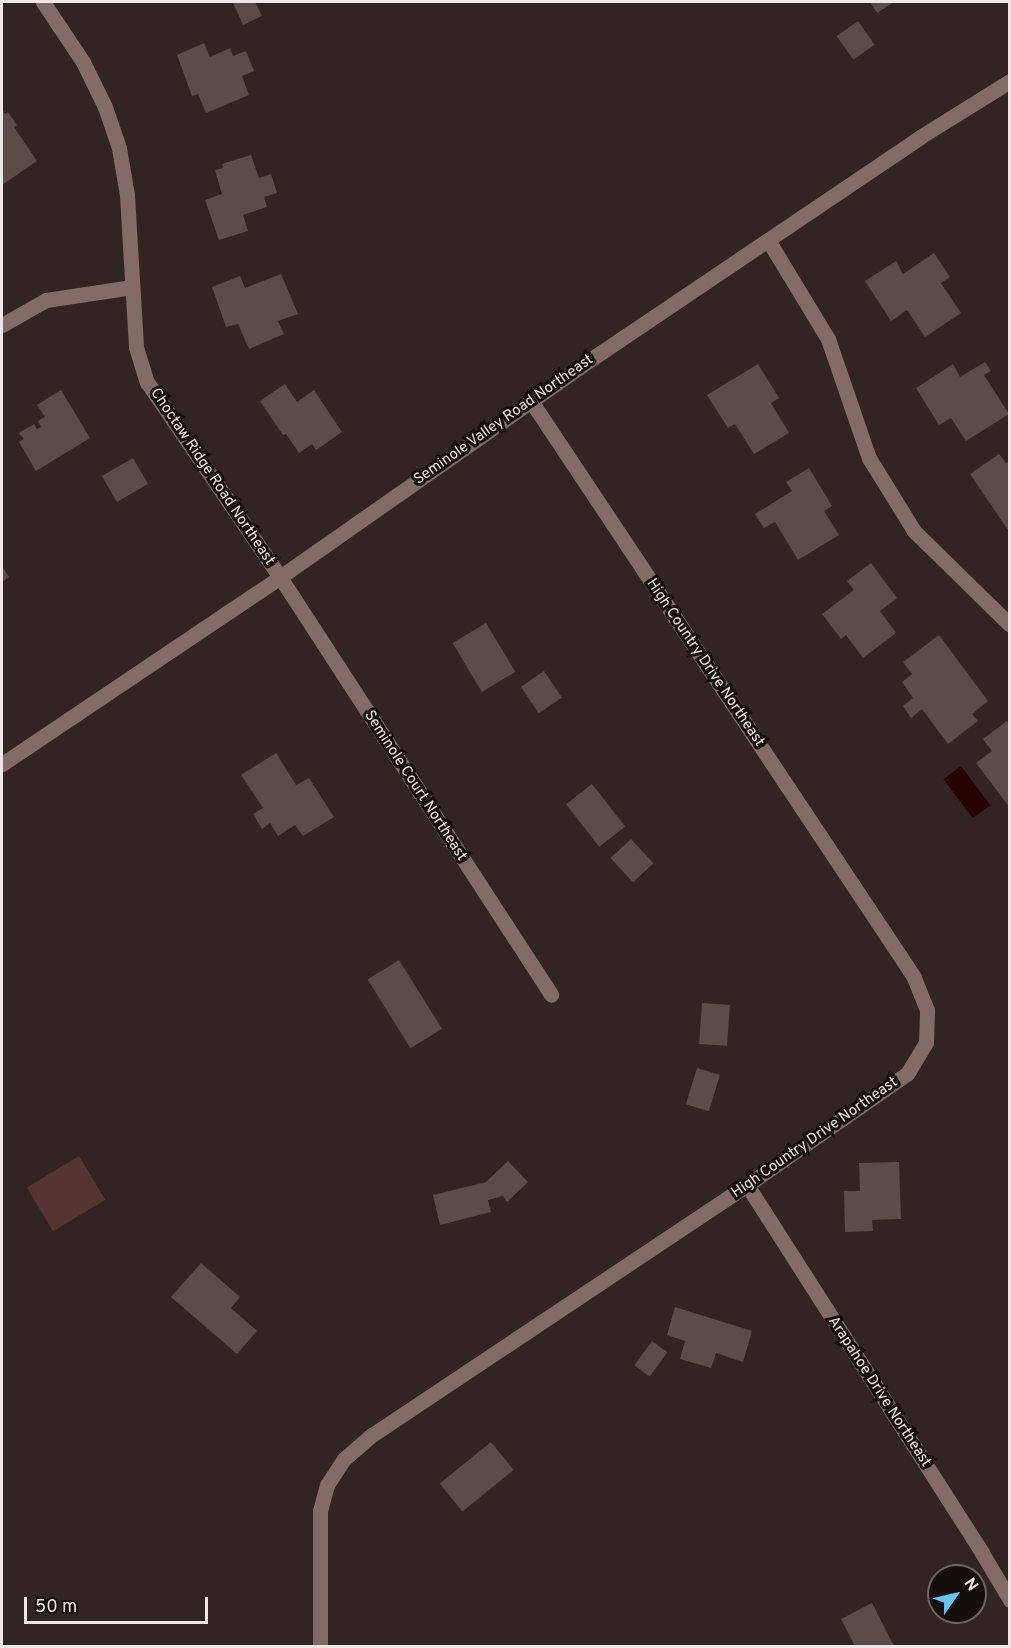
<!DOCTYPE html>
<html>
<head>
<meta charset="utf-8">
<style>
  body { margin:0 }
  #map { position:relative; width:1011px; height:1648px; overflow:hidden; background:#322422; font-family:Overpass,sans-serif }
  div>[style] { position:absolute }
  .green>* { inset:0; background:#553531; transform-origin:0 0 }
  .water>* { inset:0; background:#270102; transform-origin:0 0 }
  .building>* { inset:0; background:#5b4b49; transform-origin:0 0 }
  .minor>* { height:15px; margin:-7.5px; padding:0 7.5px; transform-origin:7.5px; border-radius:7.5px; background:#826b68 }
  span { translate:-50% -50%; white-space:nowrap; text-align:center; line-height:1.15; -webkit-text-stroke:6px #150f0e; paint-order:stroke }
  .street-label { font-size:15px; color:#f0e6e5 }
  .frame { position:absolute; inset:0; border:3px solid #f0e6e5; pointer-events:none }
  .north { position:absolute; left:927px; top:1564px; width:60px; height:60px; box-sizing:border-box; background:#150f0e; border:2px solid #6d6564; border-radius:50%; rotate:56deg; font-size:16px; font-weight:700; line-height:24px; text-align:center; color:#f0e6e5 }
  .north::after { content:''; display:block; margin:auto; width:21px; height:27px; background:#6ec2f3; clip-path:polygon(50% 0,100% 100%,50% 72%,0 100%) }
  .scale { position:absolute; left:24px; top:1597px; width:184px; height:27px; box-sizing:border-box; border:3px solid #f0e6e5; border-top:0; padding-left:8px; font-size:18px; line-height:21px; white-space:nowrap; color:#f0e6e5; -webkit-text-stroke:4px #150f0e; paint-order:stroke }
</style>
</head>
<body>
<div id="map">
  <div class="green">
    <i style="left:79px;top:1156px;width:51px;height:61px;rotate:59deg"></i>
  </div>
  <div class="water">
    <i style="left:961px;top:766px;width:49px;height:22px;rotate:53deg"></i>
  </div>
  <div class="building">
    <i style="clip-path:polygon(236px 2px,255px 2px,262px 16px,243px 25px,233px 3px)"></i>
    <i style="clip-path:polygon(870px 2px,894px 2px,877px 13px)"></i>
    <i style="left:858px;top:21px;width:29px;height:26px;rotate:55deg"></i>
    <i style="clip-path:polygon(204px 43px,210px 57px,230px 48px,233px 56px,246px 51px,254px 71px,242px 76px,249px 95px,206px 113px,198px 94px,192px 96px,177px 55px)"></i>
    <i style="clip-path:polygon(2px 109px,5px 114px,8px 112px,17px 125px,14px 127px,37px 161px,2px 185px)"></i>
    <i style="clip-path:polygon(251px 155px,259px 178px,271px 174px,277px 193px,264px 197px,267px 207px,243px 215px,248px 231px,219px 240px,205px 200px,222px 194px,215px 170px,223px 168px,222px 164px)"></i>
    <i style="clip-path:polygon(934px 253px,950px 277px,941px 283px,961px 313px,925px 337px,907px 310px,891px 321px,865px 281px,896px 261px,903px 274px)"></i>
    <i style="clip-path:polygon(281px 274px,298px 314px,278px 321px,284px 334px,249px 349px,238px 324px,226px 327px,212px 287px,240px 276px,245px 288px)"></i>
    <i style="clip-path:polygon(985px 362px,991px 371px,984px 375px,1009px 414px,966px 441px,951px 418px,939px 425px,916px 388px,953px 364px,960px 377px)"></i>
    <i style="clip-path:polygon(758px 364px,779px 398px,771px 403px,789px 433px,754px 454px,735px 424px,728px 428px,707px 395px)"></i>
    <i style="clip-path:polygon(285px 384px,297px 402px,314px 390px,342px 432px,316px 450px,312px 444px,299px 453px,286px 434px,283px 435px,260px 401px)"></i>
    <i style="clip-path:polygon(61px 390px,90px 438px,36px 471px,19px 442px,24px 439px,19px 433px,34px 424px,37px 429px,41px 427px,38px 421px,45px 417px,37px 405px)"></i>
    <i style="clip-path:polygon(999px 454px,1006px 463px,1010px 461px,1010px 533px,970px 474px)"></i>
    <i style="left:133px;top:458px;width:30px;height:36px;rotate:60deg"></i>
    <i style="clip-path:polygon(809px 468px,832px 506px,824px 511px,839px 535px,798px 560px,775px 522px,764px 528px,755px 514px,792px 491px,786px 482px)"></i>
    <i style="clip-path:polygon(871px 563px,897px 598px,880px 611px,896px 633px,863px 658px,846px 635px,841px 639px,822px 614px,854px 590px,847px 581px)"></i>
    <i style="clip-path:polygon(2px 566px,9px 577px,2px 582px)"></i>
    <i style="left:486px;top:623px;width:57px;height:39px;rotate:59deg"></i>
    <i style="clip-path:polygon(939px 635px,988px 701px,972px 714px,978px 721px,948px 744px,922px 709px,911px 718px,903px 706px,913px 698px,902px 682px,912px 674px,903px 662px)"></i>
    <i style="left:544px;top:671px;width:32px;height:28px;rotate:56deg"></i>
    <i style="clip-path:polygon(1007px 721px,1010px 725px,1010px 808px,976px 763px,992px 751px,983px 739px)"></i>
    <i style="clip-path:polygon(276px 753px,296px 785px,309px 778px,334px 817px,303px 836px,295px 825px,278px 836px,270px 823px,262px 829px,253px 814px,263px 808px,241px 775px)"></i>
    <i style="left:592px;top:784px;width:54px;height:33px;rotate:52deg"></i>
    <i style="left:631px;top:839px;width:33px;height:28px;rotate:47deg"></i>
    <i style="left:399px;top:960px;width:81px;height:37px;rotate:58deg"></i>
    <i style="left:702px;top:1003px;width:28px;height:41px;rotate:4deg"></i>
    <i style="left:697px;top:1068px;width:24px;height:38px;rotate:17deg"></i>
    <i style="clip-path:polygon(508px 1161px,528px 1182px,507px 1202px,503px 1196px,488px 1200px,491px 1212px,440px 1225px,433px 1195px,486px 1182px)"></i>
    <i style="clip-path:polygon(899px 1162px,901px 1219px,872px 1220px,873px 1231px,845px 1232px,844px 1191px,860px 1191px,859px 1163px)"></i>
    <i style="clip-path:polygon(201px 1263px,240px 1297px,231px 1308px,257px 1331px,237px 1354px,171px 1297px)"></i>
    <i style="clip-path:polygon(675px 1307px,752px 1331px,743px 1362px,716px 1353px,711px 1368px,680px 1359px,685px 1341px,667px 1335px)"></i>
    <i style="left:652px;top:1341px;width:19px;height:30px;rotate:36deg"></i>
    <i style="left:491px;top:1442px;width:36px;height:66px;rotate:51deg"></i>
    <i style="clip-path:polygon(872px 1603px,894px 1646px,855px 1646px,841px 1619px)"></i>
  </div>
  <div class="minor">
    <i style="left:43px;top:2px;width:72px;rotate:56.3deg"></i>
    <i style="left:83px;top:62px;width:50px;rotate:63.9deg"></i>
    <i style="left:105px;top:107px;width:43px;rotate:71.1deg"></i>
    <i style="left:119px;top:148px;width:48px;rotate:80.3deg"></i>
    <i style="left:127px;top:195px;width:152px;rotate:86.6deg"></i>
    <i style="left:136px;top:347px;width:37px;rotate:73deg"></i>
    <i style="left:147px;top:382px;width:236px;rotate:55.7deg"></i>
    <i style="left:280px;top:577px;width:498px;rotate:57deg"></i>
    <i style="left:768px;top:240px;width:116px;rotate:58.8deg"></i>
    <i style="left:828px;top:339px;width:126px;rotate:71deg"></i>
    <i style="left:869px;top:458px;width:86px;rotate:58.3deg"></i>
    <i style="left:914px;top:531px;width:134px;rotate:44.4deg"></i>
    <i style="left:2px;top:325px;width:51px;rotate:-29.6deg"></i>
    <i style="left:46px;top:300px;width:87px;rotate:-8.6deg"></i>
    <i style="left:2px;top:764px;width:335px;rotate:-33.9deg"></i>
    <i style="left:280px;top:577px;width:368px;rotate:-35deg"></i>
    <i style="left:581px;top:366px;width:409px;rotate:-34deg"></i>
    <i style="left:920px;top:137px;width:106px;rotate:-31.9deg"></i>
    <i style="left:747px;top:1185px;width:437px;rotate:57.4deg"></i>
    <i style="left:982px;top:1553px;width:55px;rotate:59.2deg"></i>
    <i style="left:320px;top:1646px;width:135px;rotate:-90deg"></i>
    <i style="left:320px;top:1511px;width:27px;rotate:-75deg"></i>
    <i style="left:327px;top:1485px;width:31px;rotate:-57deg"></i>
    <i style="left:344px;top:1459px;width:37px;rotate:-41deg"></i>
    <i style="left:372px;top:1435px;width:451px;rotate:-33.7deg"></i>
    <i style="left:747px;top:1185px;width:195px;rotate:-34.8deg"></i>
    <i style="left:907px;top:1074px;width:37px;rotate:-59deg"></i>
    <i style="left:926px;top:1042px;width:32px;rotate:-88deg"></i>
    <i style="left:927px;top:1010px;width:35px;rotate:-112deg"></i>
    <i style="left:914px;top:977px;width:692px;rotate:-123.62deg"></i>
  </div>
  <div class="street-label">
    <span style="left:504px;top:420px;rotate:-35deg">Seminole Valley Road Northeast</span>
    <span style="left:212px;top:477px;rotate:56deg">Choctaw Ridge Road Northeast</span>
    <span style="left:705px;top:663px;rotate:56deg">High Country Drive Northeast</span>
    <span style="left:415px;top:786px;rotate:57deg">Seminole Court Northeast</span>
    <span style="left:815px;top:1138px;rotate:-35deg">High Country Drive Northeast</span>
    <span style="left:879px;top:1392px;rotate:57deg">Arapahoe Drive Northeast</span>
  </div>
  <div class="frame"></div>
  <div class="north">N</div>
  <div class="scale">50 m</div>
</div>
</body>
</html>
